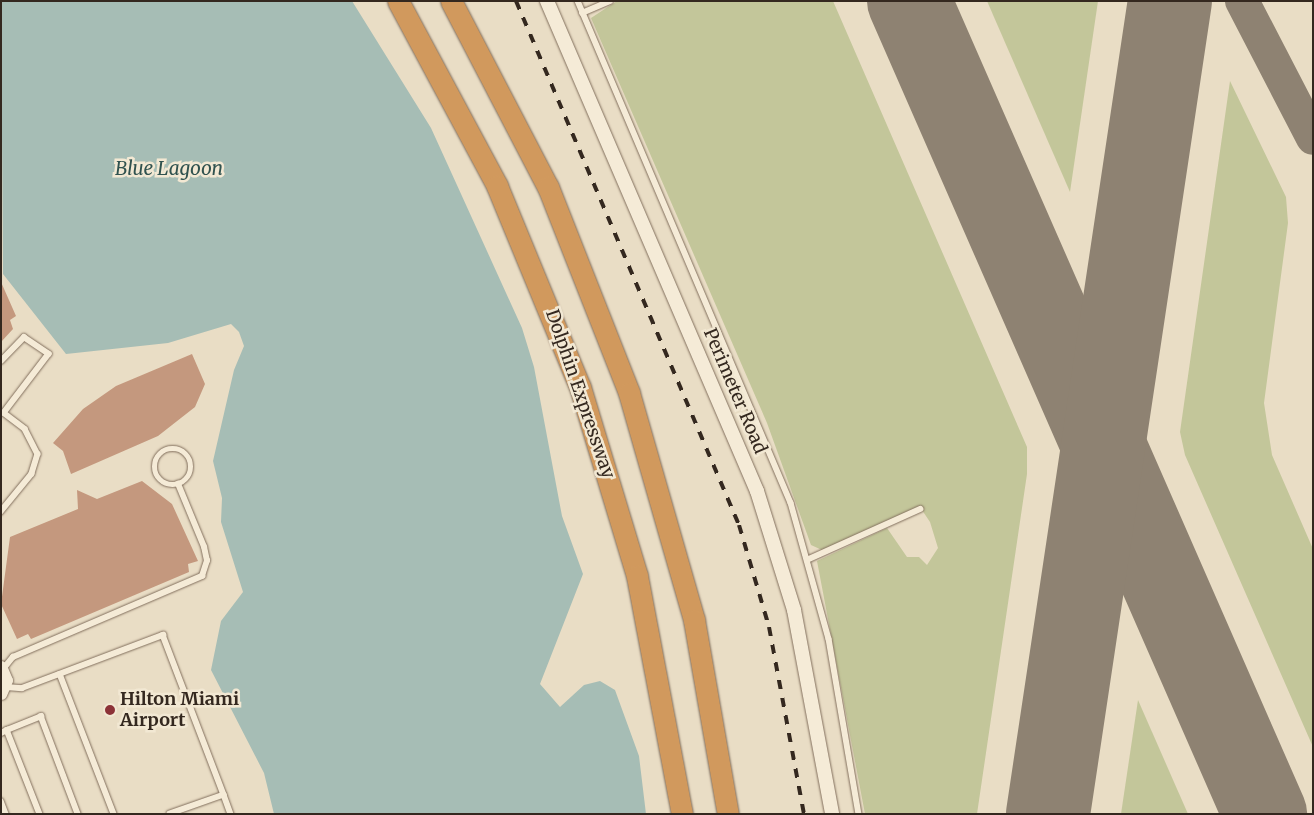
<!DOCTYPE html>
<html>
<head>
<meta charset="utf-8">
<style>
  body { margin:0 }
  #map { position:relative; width:1314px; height:815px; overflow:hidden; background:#e9ddc5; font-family:Merriweather,serif }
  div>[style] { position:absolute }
  .green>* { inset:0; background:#c3c69a }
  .water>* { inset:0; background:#a6bdb5 }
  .taxiway>* { height:34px; margin:-17px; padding:0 17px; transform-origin:17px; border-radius:17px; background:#8e8272 }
  .runway>* { height:84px; margin:-42px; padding:0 42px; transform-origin:42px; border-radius:42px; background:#8e8272 }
  .building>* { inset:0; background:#c4987e }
  .roads { filter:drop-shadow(0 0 1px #826f5d) drop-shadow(0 0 1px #826f5d) }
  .service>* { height:5.5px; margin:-2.75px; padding:0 2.75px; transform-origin:2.75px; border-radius:2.75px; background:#f5ebd7 }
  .service>.ring { margin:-2.75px; padding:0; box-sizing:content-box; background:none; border:5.5px solid #f5ebd7; border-radius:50% }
  .minor>* { height:11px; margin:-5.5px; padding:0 5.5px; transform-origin:5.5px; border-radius:5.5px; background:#f5ebd7 }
  .tertiary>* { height:14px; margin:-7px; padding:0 7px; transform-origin:7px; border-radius:7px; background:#f5ebd7 }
  .motorway>* { height:21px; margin:-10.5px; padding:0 10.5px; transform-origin:10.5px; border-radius:10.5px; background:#d1995d }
  .rail>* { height:4px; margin-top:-2px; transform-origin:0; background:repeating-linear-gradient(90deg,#34281f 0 9px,transparent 0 18px) }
  .dots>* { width:14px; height:14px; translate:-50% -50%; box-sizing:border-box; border:2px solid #f2e8d3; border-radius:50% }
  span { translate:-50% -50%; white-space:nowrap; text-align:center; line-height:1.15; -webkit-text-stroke:5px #f2e8d3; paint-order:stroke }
  .street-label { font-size:18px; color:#34281f }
  .poi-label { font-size:18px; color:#34281f; font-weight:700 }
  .left { translate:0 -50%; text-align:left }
  .water-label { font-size:19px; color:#30524f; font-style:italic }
  .frame { position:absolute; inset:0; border:2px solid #34281f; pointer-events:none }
</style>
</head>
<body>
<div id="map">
  <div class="green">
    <i style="clip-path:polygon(617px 1px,833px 1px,1027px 447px,1027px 474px,977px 814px,865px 814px,817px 561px,887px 528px,907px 557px,919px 557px,927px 565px,938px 548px,930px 522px,920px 507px,822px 550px,811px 545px,767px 423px,591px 18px)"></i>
    <i style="clip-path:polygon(987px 1px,1098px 1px,1070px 192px)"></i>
    <i style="clip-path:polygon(1230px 81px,1286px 197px,1288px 223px,1264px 403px,1272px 455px,1313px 549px,1313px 747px,1185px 455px,1180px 432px)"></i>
    <i style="clip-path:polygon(1138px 700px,1188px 814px,1121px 814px)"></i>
  </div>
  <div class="water">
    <i style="clip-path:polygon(1px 1px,352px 1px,431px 128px,522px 328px,534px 367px,562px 516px,583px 574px,540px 684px,560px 707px,584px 685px,600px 681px,615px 690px,639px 756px,646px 814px,274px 814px,264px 773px,211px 670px,221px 621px,243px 592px,221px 522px,222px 498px,213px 461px,234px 370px,244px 346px,239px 332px,231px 324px,168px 343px,66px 354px,3px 274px)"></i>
  </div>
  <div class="taxiway">
    <i style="left:1242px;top:1px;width:154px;rotate:62.6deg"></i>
    <i style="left:1263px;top:811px;width:4px;rotate:56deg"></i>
  </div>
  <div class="runway">
    <i style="left:909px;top:1px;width:888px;rotate:66.35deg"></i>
    <i style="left:1048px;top:814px;width:822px;rotate:-81.47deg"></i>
  </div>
  <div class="building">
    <i style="clip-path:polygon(1px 282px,16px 316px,10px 320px,13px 329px,1px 342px)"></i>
    <i style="clip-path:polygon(192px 354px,205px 384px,195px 407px,158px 436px,71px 474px,63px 451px,53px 443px,83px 409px,116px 386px)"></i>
    <i style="clip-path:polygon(142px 481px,172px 504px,198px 561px,188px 564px,189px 572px,31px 639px,28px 634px,17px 639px,1px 604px,10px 537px,78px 509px,77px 490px,97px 499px)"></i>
  </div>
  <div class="roads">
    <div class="service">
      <i style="left:578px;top:1px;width:545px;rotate:67.01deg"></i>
      <i style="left:791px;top:503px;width:141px;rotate:74.4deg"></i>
      <i style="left:829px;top:639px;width:178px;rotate:80.3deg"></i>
      <i style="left:582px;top:13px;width:30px;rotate:-23deg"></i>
      <i style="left:1px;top:361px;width:33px;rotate:-46deg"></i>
      <i style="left:24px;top:337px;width:30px;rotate:34deg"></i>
      <i style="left:49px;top:354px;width:74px;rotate:127.3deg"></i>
      <i style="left:4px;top:413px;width:26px;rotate:37deg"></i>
      <i style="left:25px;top:429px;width:28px;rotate:63deg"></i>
      <i style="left:38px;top:454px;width:21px;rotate:107deg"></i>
      <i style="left:32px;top:474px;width:49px;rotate:129.2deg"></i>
      <i class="ring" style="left:155px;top:449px;width:30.5px;height:30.5px"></i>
      <i style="left:809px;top:559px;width:122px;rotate:-24.2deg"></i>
      <i style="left:4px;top:668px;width:14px;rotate:-51deg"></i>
      <i style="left:13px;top:657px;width:206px;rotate:-23.2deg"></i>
      <i style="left:202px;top:576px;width:16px;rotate:-72deg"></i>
      <i style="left:207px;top:561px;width:14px;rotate:-102deg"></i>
      <i style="left:204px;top:547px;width:68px;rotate:-112.4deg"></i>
      <i style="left:60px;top:674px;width:150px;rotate:68.9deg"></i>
      <i style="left:6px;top:687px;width:16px;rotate:4deg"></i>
      <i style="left:22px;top:688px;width:151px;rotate:-20.6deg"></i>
      <i style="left:163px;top:635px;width:171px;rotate:69.1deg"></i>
      <i style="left:224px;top:795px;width:57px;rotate:160.6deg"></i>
      <i style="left:7px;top:730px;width:37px;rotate:-22deg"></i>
      <i style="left:41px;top:716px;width:105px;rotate:69.3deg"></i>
      <i style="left:1px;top:733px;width:7px;rotate:-27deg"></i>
      <i style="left:7px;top:730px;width:90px;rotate:68.6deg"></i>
      <i style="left:224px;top:795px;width:20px;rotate:70deg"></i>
      <i style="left:1px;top:801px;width:14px;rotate:69deg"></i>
    </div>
    <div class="minor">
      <i style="left:1px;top:666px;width:15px;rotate:67deg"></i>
      <i style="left:7px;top:680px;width:15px;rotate:113deg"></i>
    </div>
    <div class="tertiary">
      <i style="left:547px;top:1px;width:533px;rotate:66.8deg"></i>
      <i style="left:757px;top:491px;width:125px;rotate:72.7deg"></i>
      <i style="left:794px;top:610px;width:208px;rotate:79.4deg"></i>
    </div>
    <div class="motorway">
      <i style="left:398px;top:1px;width:210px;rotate:61.8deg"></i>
      <i style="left:497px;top:186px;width:217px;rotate:67.6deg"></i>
      <i style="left:580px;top:387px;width:197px;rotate:73.2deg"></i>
      <i style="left:637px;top:576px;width:242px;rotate:79.3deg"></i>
      <i style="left:451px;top:1px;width:210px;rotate:62.5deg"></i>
      <i style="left:548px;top:187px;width:221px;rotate:68.5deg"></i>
      <i style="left:629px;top:393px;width:236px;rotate:74deg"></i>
      <i style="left:694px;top:620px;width:197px;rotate:80.1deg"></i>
    </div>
  </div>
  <div class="rail">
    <i style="left:516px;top:1px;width:569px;rotate:66.95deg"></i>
    <i style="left:739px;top:525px;width:106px;rotate:73.6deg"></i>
    <i style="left:769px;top:627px;width:190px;rotate:79.4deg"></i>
  </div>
  <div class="dots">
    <i style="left:110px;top:710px;background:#8c3237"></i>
  </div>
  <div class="street-label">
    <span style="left:735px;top:391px;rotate:67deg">Perimeter Road</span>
    <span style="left:580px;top:394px;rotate:71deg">Dolphin Expressway</span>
  </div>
  <div class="poi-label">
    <span class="left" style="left:120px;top:710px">Hilton Miami<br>Airport</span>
  </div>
  <div class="water-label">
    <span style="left:169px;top:169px">Blue Lagoon</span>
  </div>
  <div class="frame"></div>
</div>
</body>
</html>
